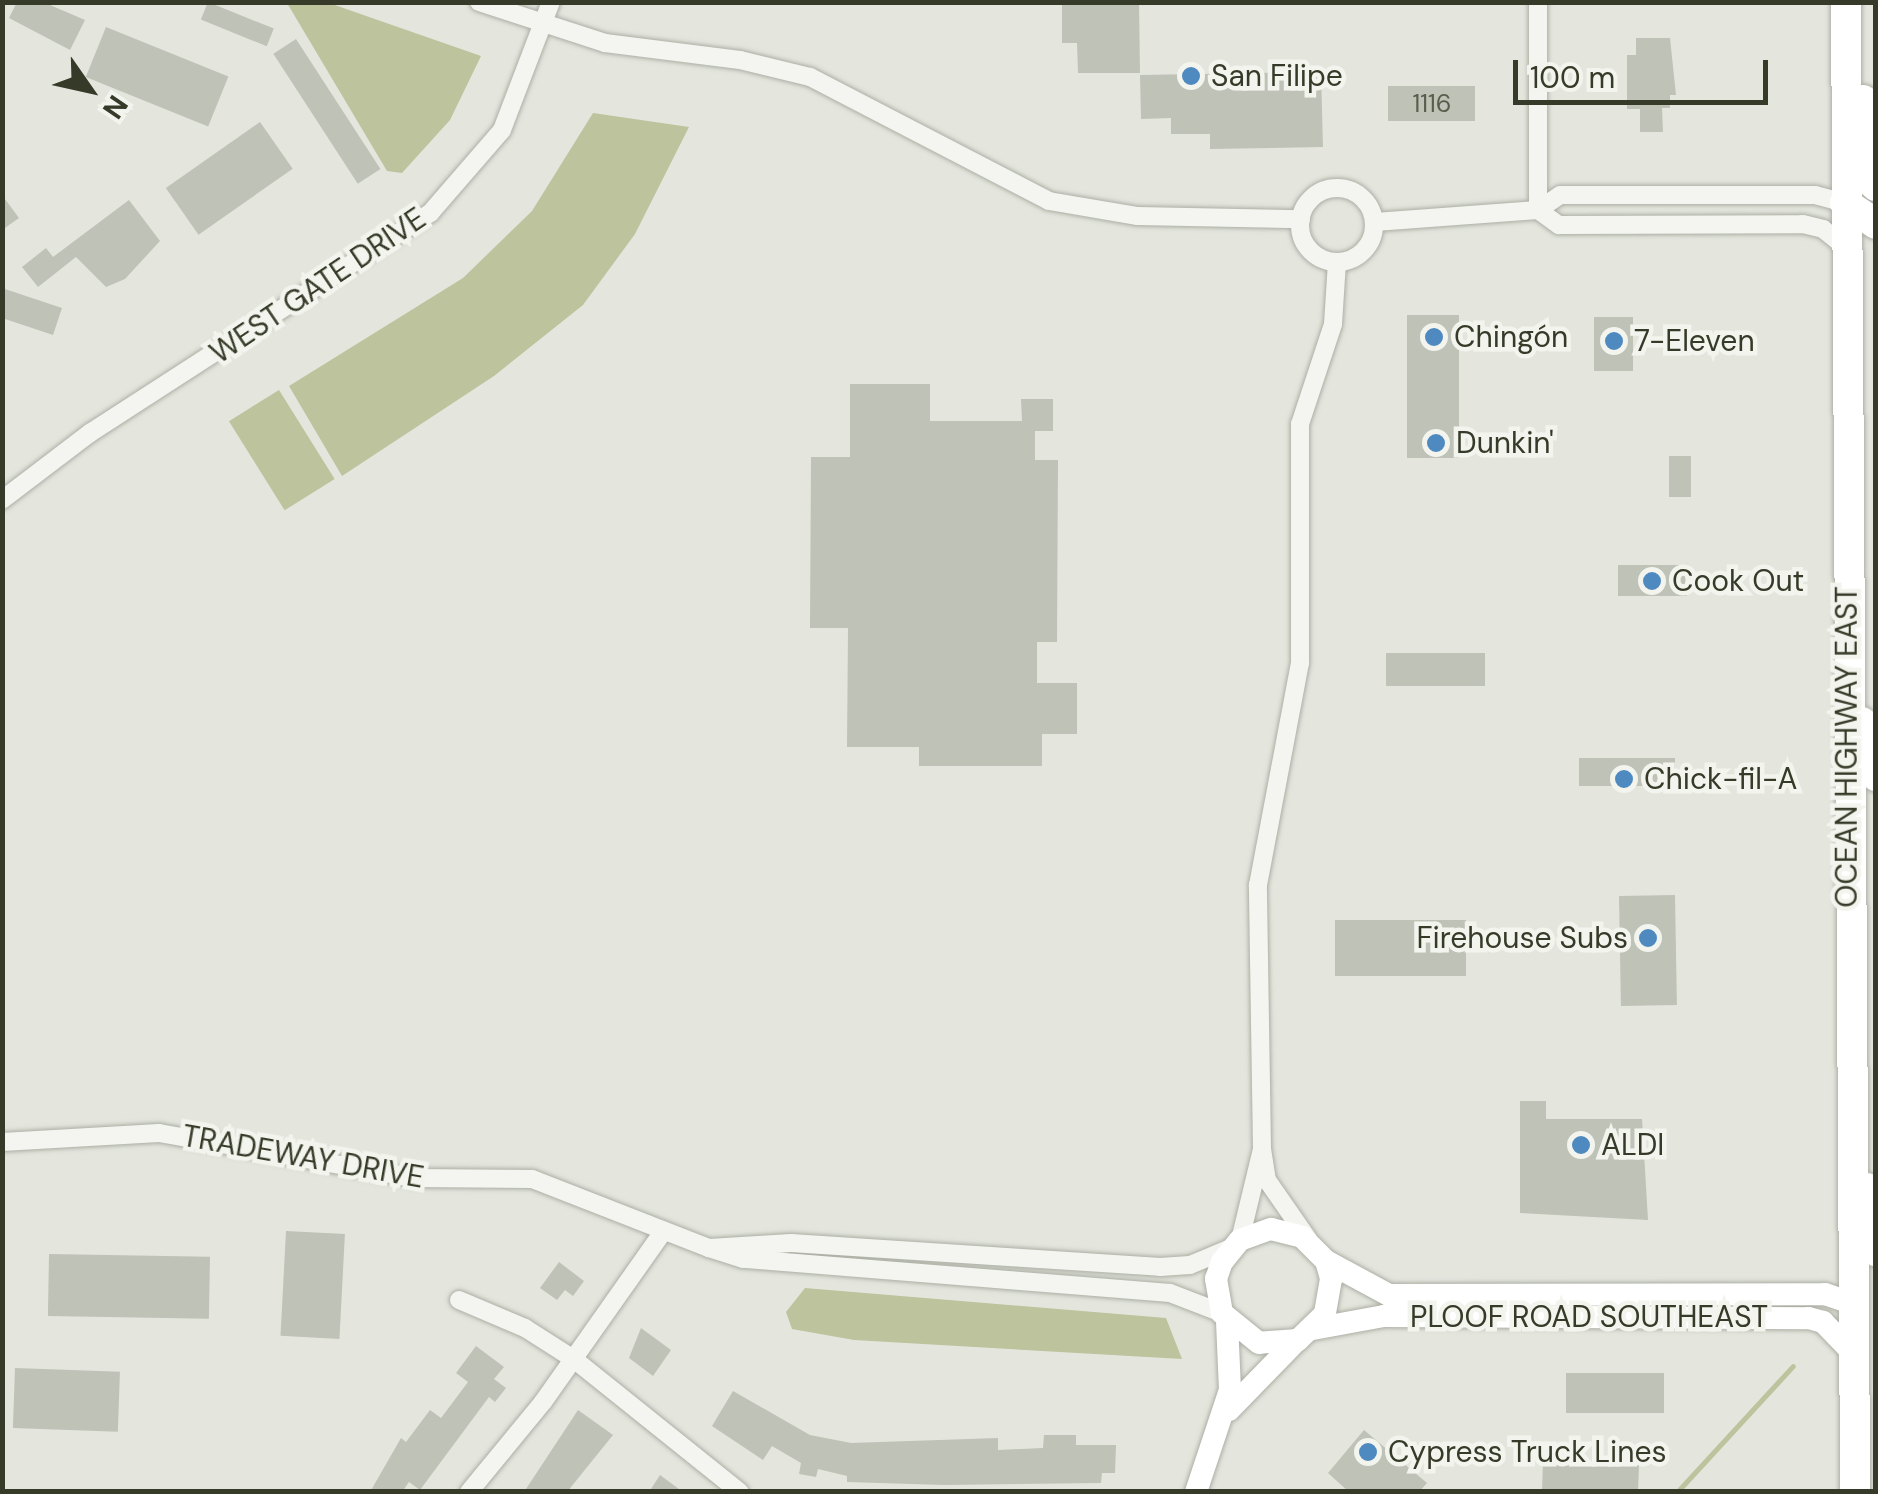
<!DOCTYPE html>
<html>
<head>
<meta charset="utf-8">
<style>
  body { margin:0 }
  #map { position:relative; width:1878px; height:1494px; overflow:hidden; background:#e4e6de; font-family:"DM Sans",sans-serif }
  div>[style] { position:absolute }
  .water>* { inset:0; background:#bdc39c; transform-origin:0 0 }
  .stream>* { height:5px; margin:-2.5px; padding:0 2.5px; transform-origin:2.5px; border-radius:2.5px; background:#bdc39c }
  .building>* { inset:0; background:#bfc2b6; transform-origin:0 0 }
  .roads { filter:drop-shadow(0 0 2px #acafa4) drop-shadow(0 0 2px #acafa4) }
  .street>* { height:18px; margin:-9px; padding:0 9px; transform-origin:9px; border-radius:9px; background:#f4f5f0 }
  .street>.ring { margin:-9px; padding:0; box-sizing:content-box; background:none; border:18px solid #f4f5f0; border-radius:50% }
  .secondary>* { height:22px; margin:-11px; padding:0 11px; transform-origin:11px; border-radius:11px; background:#fff }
  .highway>* { height:30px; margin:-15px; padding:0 15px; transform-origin:15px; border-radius:15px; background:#fff }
  .dots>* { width:28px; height:28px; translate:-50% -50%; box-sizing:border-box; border:5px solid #f3f4ed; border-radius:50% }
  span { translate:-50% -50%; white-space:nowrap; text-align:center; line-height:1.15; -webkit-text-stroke:9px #f3f4ed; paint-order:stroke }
  .number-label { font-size:25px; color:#585d4c }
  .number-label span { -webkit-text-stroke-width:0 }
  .poi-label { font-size:30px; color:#363b29 }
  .left { translate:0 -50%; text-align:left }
  .right { translate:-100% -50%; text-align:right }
  .street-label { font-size:30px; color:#363b29 }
  .frame { position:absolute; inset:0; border:5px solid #363b29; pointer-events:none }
  .north { position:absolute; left:40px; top:40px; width:100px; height:100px; -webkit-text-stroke:8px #f3f4ed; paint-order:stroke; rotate:124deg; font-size:28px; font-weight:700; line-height:40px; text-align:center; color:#363b29 }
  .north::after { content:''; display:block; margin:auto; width:35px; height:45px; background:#363b29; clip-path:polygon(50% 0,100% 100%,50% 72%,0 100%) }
  .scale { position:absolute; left:1513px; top:60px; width:255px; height:45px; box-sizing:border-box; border:5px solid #363b29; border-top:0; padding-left:12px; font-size:30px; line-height:35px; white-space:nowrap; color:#363b29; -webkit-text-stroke:8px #f3f4ed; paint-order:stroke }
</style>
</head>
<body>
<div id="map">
  <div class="water">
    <i style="clip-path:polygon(287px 3px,329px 3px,481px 56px,450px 120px,402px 173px,387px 171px)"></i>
    <i style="clip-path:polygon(593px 113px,689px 127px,635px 234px,583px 305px,494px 376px,342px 476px,289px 386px,463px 278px,532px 211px)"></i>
    <i style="left:279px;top:390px;width:105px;height:59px;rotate:58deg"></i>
    <i style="clip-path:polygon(805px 1288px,1166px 1318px,1182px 1359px,854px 1340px,792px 1329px,786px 1312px)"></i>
  </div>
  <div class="stream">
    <i style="left:1677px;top:1492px;width:171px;rotate:-47.4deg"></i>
  </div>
  <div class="building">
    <i style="clip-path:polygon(17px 2px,43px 2px,85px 20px,70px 50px,9px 18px)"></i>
    <i style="left:208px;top:2px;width:71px;height:19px;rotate:22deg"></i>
    <i style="clip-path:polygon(1062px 2px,1139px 2px,1140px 73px,1078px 73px,1077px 43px,1062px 43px)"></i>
    <i style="left:106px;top:27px;width:132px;height:54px;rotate:22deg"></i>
    <i style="clip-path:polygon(1636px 38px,1670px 38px,1676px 95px,1670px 95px,1670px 108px,1662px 108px,1663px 132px,1640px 132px,1640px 109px,1627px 109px,1627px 55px,1636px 55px)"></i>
    <i style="left:296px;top:39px;width:155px;height:27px;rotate:57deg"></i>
    <i style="clip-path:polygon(1321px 72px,1323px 147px,1210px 149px,1210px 134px,1171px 134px,1171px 118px,1141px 119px,1140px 75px)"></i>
    <i style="left:1475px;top:86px;width:35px;height:87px;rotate:90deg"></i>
    <i style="left:260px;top:122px;width:57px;height:115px;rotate:55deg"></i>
    <i style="clip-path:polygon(2px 195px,19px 218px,2px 230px)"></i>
    <i style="clip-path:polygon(129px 200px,160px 241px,125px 279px,106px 287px,76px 257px,38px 287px,22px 267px,46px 248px,53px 257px)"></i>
    <i style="clip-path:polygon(2px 288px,62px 308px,53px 335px,2px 318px)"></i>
    <i style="left:1459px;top:315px;width:143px;height:52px;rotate:90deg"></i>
    <i style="left:1594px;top:317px;width:39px;height:54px"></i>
    <i style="clip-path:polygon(850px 384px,930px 384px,930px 421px,1022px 421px,1021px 399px,1053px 399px,1053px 431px,1035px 431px,1035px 460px,1058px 460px,1057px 642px,1037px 642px,1037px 683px,1077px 683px,1077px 734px,1042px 734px,1042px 766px,919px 766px,919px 747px,847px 747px,848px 628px,810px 628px,811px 457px,850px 457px)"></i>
    <i style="left:1669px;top:456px;width:22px;height:41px"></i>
    <i style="left:1618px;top:565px;width:69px;height:31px"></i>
    <i style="left:1485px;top:653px;width:33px;height:99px;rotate:90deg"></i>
    <i style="clip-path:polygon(1579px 758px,1675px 758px,1675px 772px,1670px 772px,1670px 786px,1579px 786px)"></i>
    <i style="left:1675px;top:895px;width:110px;height:56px;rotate:89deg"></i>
    <i style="left:1466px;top:920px;width:56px;height:131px;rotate:90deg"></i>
    <i style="clip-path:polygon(1520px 1101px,1546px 1101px,1546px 1119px,1642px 1119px,1648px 1220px,1520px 1213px)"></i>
    <i style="left:286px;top:1231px;width:59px;height:105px;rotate:3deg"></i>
    <i style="left:49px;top:1254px;width:161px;height:62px;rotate:1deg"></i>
    <i style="clip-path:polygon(559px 1262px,584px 1281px,573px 1296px,565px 1290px,557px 1300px,540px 1288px)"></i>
    <i style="clip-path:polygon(641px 1328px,671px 1350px,653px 1376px,629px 1358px)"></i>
    <i style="clip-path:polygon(476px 1346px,504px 1367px,494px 1379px,506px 1388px,495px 1402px,489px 1397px,420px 1490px,409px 1482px,402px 1492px,370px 1492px,401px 1438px,406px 1442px,430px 1410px,441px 1418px,468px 1382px,456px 1373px)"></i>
    <i style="left:15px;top:1368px;width:105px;height:60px;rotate:2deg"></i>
    <i style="left:1566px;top:1373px;width:98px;height:40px"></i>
    <i style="clip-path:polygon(733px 1391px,810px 1435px,851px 1443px,998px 1438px,998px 1450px,1043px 1448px,1044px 1435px,1076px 1435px,1076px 1445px,1116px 1445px,1115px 1473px,1102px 1473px,1101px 1483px,944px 1485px,847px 1482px,847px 1476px,818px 1469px,816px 1477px,799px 1474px,801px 1463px,772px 1446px,763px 1460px,712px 1426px)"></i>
    <i style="clip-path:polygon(578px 1410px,613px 1435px,567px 1492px,524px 1492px)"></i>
    <i style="clip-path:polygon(1364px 1430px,1427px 1483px,1419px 1492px,1349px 1492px,1328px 1473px)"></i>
    <i style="clip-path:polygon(1543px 1460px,1639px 1465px,1638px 1492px,1542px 1492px)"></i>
    <i style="clip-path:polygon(660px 1475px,683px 1492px,649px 1492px)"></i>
  </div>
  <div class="roads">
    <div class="street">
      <i style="left:479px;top:2px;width:133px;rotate:18deg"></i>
      <i style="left:605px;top:43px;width:136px;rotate:7.2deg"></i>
      <i style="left:740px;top:60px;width:72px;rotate:13.7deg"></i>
      <i style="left:810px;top:77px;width:269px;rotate:27.4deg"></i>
      <i style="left:1049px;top:201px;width:90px;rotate:9.6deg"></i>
      <i style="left:1138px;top:216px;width:163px;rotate:1.1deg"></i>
      <i class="ring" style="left:1300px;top:188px;width:56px;height:56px"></i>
      <i style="left:1538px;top:210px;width:26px;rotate:36deg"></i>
      <i style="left:1559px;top:225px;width:244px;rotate:-0.2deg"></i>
      <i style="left:1803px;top:224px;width:21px;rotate:14deg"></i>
      <i style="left:1823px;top:229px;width:28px;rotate:39deg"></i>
      <i style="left:1538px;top:210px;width:208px;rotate:-90deg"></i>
      <i style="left:1375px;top:222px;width:163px;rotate:-4.2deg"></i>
      <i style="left:1538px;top:210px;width:27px;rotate:-34deg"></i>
      <i style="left:1560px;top:195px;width:255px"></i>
      <i style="left:1815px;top:195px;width:31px;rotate:15deg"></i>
      <i style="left:2px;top:500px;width:111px;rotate:-37.3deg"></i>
      <i style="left:90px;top:433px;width:406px;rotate:-32.9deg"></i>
      <i style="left:431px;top:212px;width:108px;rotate:-49.1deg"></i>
      <i style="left:502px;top:130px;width:137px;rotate:-69.1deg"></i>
      <i style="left:2px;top:1142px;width:157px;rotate:-3.3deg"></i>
      <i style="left:159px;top:1133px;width:258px;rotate:10deg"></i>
      <i style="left:413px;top:1178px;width:119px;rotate:0.5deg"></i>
      <i style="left:532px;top:1179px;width:190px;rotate:21.3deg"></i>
      <i style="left:1262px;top:1149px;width:264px;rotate:-90.9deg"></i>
      <i style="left:1258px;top:885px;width:226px;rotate:-79.3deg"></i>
      <i style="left:1300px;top:663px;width:239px;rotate:-90deg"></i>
      <i style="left:1300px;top:424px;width:105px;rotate:-71.7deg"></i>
      <i style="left:1333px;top:324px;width:62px;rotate:-86.3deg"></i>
      <i style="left:1240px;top:1240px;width:94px;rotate:-76.4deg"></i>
      <i style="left:1262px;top:1149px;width:31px;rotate:81deg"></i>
      <i style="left:1267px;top:1180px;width:72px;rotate:55.2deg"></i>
      <i style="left:459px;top:1300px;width:72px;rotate:23deg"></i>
      <i style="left:525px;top:1328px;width:59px;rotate:32.6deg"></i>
      <i style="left:575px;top:1360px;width:211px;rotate:38.7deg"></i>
      <i style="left:1222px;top:1313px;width:56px;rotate:-159deg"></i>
      <i style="left:1170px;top:1293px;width:428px;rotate:-175.4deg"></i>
      <i style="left:743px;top:1259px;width:36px;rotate:-162deg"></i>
      <i style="left:709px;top:1248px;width:82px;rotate:-3.5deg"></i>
      <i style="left:791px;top:1243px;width:370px;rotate:3.7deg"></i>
      <i style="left:1160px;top:1267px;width:30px;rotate:-4deg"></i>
      <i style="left:1190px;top:1265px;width:44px;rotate:-22.5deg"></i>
      <i style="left:469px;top:1492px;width:117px;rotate:-50.6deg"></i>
      <i style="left:543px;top:1402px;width:204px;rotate:-54.8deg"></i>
    </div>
    <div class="secondary">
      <i style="left:1326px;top:1261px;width:19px;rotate:74deg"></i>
      <i style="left:1331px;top:1279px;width:36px;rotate:100deg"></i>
      <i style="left:1325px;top:1314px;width:37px;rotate:136deg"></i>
      <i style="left:1298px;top:1340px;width:39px;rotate:176deg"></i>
      <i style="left:1259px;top:1343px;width:48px;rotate:-141deg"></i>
      <i style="left:1222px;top:1313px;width:35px;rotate:-100deg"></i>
      <i style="left:1216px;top:1279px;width:18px;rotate:-71deg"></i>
      <i style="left:1222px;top:1262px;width:28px;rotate:-51deg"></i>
      <i style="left:1240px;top:1240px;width:33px;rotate:-20deg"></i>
      <i style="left:1271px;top:1229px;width:32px;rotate:14deg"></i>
      <i style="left:1302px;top:1237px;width:34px;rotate:45deg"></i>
      <i style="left:1326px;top:1261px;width:72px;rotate:28.4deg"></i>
      <i style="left:1389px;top:1295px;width:436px;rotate:-0.1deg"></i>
      <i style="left:1825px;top:1294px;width:28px;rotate:19deg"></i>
      <i style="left:1313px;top:1329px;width:72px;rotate:-10.4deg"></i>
      <i style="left:1384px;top:1316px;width:425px;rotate:0.3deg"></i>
      <i style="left:1809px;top:1318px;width:15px;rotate:16deg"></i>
      <i style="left:1823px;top:1322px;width:43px;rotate:45.9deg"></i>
      <i style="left:1229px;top:1410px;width:98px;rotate:-45.8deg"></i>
      <i style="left:1196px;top:1492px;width:108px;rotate:-71.6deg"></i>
      <i style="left:1230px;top:1390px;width:68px;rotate:-92.5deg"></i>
    </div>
    <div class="highway">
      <i style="left:1846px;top:2px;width:1490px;rotate:89.65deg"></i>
      <i style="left:1863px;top:100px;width:78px;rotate:87.1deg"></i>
      <i style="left:1867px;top:178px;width:12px;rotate:42deg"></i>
      <i style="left:1845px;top:203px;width:37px;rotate:34deg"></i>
      <i style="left:1862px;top:722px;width:56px;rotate:75.5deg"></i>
      <i style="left:1867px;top:1188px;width:64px;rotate:81.9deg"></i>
    </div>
  </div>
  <div class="dots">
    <i style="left:1191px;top:76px;background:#4e89c0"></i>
    <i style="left:1434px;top:337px;background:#4e89c0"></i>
    <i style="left:1614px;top:341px;background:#4e89c0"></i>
    <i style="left:1436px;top:443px;background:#4e89c0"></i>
    <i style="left:1652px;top:581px;background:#4e89c0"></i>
    <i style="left:1624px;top:779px;background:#4e89c0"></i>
    <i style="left:1648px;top:938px;background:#4e89c0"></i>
    <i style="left:1581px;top:1145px;background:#4e89c0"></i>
    <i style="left:1368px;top:1452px;background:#4e89c0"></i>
  </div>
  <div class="number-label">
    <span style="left:1432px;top:104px">1116</span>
  </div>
  <div class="poi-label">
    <span class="left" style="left:1211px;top:76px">San Filipe</span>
    <span class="left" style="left:1454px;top:337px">Chingón</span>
    <span class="left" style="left:1634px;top:341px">7-Eleven</span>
    <span class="left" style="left:1456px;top:443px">Dunkin'</span>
    <span class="left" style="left:1672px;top:581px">Cook Out</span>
    <span class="left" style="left:1644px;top:779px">Chick-fil-A</span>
    <span class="right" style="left:1628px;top:938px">Firehouse Subs</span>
    <span class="left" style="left:1601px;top:1145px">ALDI</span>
    <span class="left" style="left:1388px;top:1452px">Cypress Truck Lines</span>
  </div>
  <div class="street-label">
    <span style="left:318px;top:286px;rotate:-34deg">WEST GATE DRIVE</span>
    <span style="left:1847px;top:747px;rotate:-90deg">OCEAN HIGHWAY EAST</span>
    <span style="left:303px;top:1157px;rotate:10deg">TRADEWAY DRIVE</span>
    <span style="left:1589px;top:1317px">PLOOF ROAD SOUTHEAST</span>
  </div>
  <div class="frame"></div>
  <div class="north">N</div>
  <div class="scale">100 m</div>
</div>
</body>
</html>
